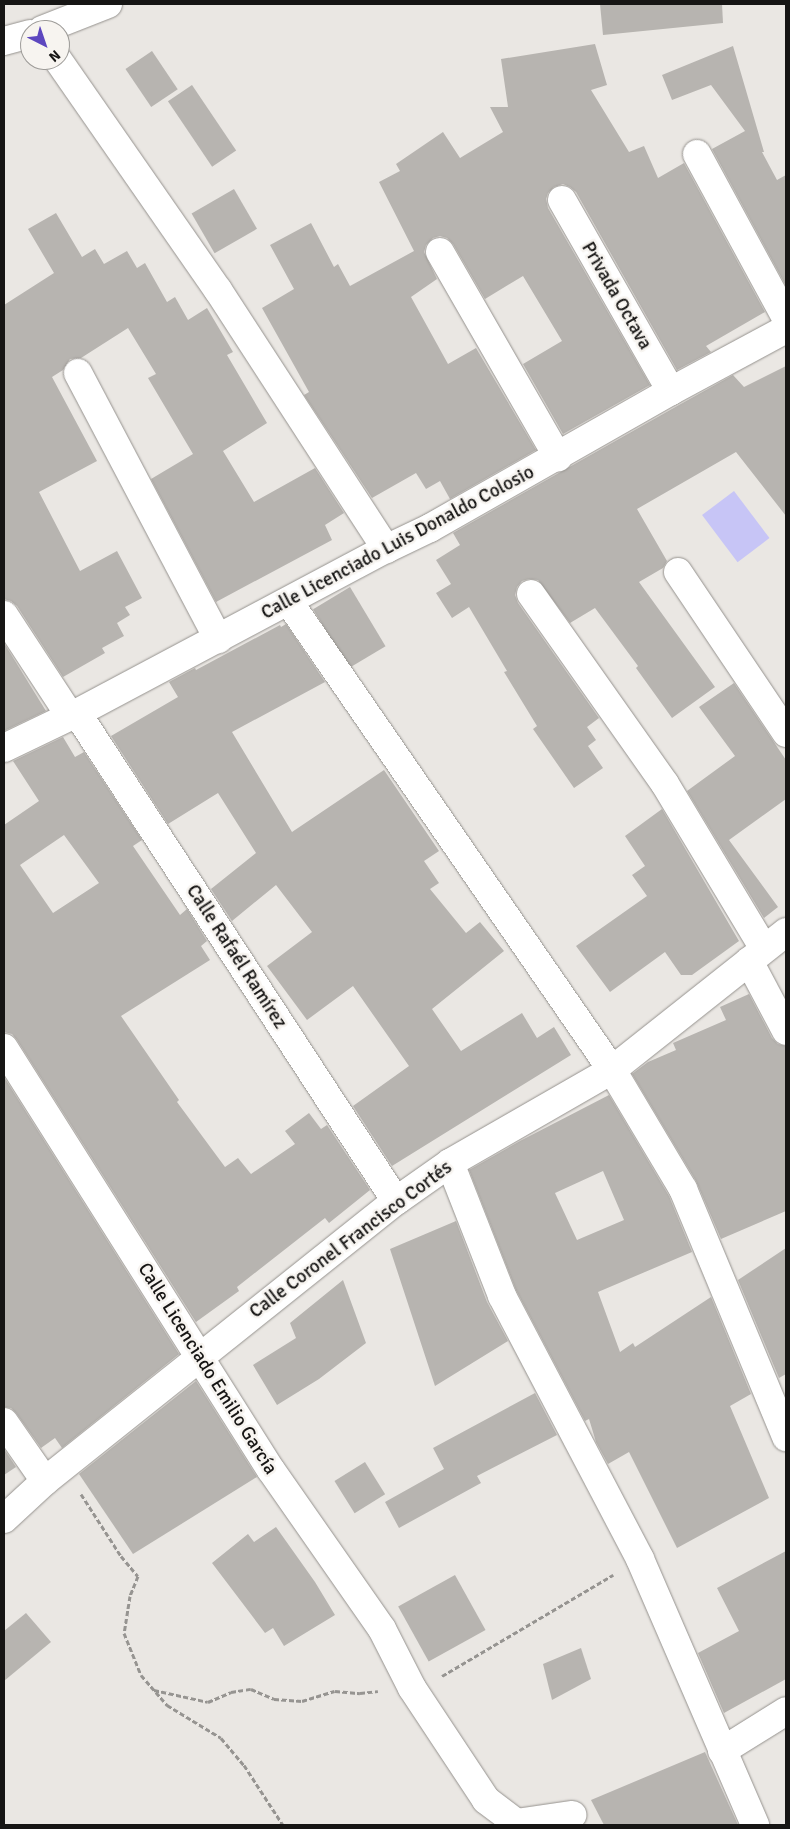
<!DOCTYPE html>
<html>
<head>
<meta charset="utf-8">
<style>
  body { margin:0 }
  #map { position:relative; width:790px; height:1829px; overflow:hidden; background:#eae7e3; font-family:Signika,sans-serif }
  div>[style] { position:absolute }
  .water>* { inset:0; background:#c7c5f6; transform-origin:0 0 }
  .building>* { inset:0; background:#b7b4b0; transform-origin:0 0 }
  .path>* { height:3px; margin-top:-1.5px; transform-origin:0; background:repeating-linear-gradient(90deg,#969491 0 5px,transparent 0 7.5px) }
  .roads { filter:drop-shadow(0 0 1px #95928e) drop-shadow(0 0 1px #95928e) }
  .minor>* { height:28px; margin:-14px; padding:0 14px; transform-origin:14px; border-radius:14px; background:#fff }
  span { translate:-50% -50%; white-space:nowrap; text-align:center; line-height:1.15; -webkit-text-stroke:5px #f7f4f0; paint-order:stroke }
  .street-label { font-size:19px; color:#161514 }
  .frame { position:absolute; inset:0; border:5px solid #161514; pointer-events:none }
  .north { position:absolute; left:20px; top:20px; width:50px; height:50px; box-sizing:border-box; background:#f7f4f0; border:1px solid #9d9b98; border-radius:50%; rotate:139deg; font-size:14px; font-weight:700; line-height:20px; text-align:center; color:#161514 }
  .north::after { content:''; display:block; margin:auto; width:18px; height:22px; background:#5d47bf; clip-path:polygon(50% 0,100% 100%,50% 72%,0 100%) }
</style>
</head>
<body>
<div id="map">
  <div class="water">
    <i style="left:734px;top:491px;width:59px;height:40px;rotate:53deg"></i>
  </div>
  <div class="building">
    <i style="clip-path:polygon(600px 4px,722px 4px,723px 23px,603px 35px)"></i>
    <i style="clip-path:polygon(595px 44px,607px 85px,591px 90px,629px 152px,644px 146px,658px 178px,684px 163px,765px 312px,706px 346px,711px 352px,677px 370px,576px 192px,570px 187px,563px 184px,554px 187px,548px 193px,546px 199px,548px 208px,650px 385px,563px 434px,523px 364px,562px 341px,523px 276px,485px 299px,453px 244px,447px 238px,440px 236px,433px 238px,426px 245px,424px 252px,437px 279px,411px 297px,448px 364px,476px 348px,536px 450px,450px 499px,440px 481px,426px 489px,416px 473px,372px 498px,304px 395px,309px 392px,262px 308px,294px 289px,270px 245px,311px 223px,334px 267px,338px 264px,350px 286px,414px 251px,379px 182px,400px 171px,396px 164px,443px 132px,460px 158px,503px 132px,490px 107px,508px 107px,501px 59px)"></i>
    <i style="clip-path:polygon(733px 46px,764px 152px,762px 152px,777px 180px,786px 175px,786px 286px,712px 149px,745px 131px,711px 85px,672px 100px,662px 75px)"></i>
    <i style="left:152px;top:51px;width:46px;height:32px;rotate:56deg"></i>
    <i style="left:192px;top:85px;width:79px;height:29px;rotate:56deg"></i>
    <i style="left:234px;top:189px;width:46px;height:49px;rotate:60deg"></i>
    <i style="clip-path:polygon(56px 213px,82px 257px,95px 249px,104px 264px,127px 251px,137px 268px,145px 263px,167px 302px,175px 297px,188px 320px,207px 308px,233px 352px,227px 355px,267px 423px,223px 451px,254px 502px,315px 468px,344px 513px,325px 525px,332px 540px,216px 602px,151px 479px,193px 454px,148px 378px,156px 374px,128px 328px,81px 358px,70px 359px,63px 370px,52px 377px,97px 461px,39px 492px,80px 571px,117px 551px,142px 598px,125px 607px,130px 615px,117px 623px,124px 636px,102px 648px,105px 653px,63px 677px,17px 606px,11px 601px,4px 599px,4px 305px,54px 273px,28px 229px)"></i>
    <i style="clip-path:polygon(786px 366px,786px 516px,736px 452px,637px 509px,667px 561px,663px 568px,639px 582px,715px 687px,672px 718px,636px 668px,638px 666px,595px 608px,570px 623px,538px 580px,529px 579px,522px 581px,517px 587px,515px 595px,518px 603px,599px 718px,587px 727px,596px 740px,588px 746px,603px 768px,574px 788px,533px 729px,537px 726px,504px 672px,507px 671px,469px 607px,452px 618px,436px 593px,451px 584px,436px 560px,460px 545px,453px 533px,679px 405px,733px 375px,744px 387px)"></i>
    <i style="left:350px;top:587px;width:69px;height:43px;rotate:59deg"></i>
    <i style="clip-path:polygon(286px 624px,325px 682px,232px 732px,292px 832px,384px 770px,439px 851px,424px 861px,439px 883px,430px 889px,466px 933px,480px 922px,504px 951px,432px 1009px,461px 1051px,522px 1013px,537px 1038px,554px 1027px,571px 1055px,392px 1166px,353px 1106px,409px 1066px,353px 986px,307px 1020px,267px 966px,312px 932px,276px 885px,232px 921px,211px 889px,256px 853px,218px 793px,168px 824px,111px 736px,178px 697px,169px 682px,195px 668px,196px 670px,280px 625px,281px 627px)"></i>
    <i style="clip-path:polygon(4px 643px,46px 711px,4px 731px)"></i>
    <i style="clip-path:polygon(734px 683px,786px 760px,786px 799px,729px 840px,778px 907px,764px 918px,687px 791px,735px 756px,699px 707px)"></i>
    <i style="clip-path:polygon(evenodd,63px 737px,75px 757px,84px 752px,142px 840px,133px 846px,180px 915px,187px 909px,207px 941px,201px 946px,210px 960px,121px 1016px,179px 1100px,177px 1102px,225px 1167px,238px 1158px,251px 1174px,295px 1144px,285px 1131px,309px 1113px,321px 1129px,327px 1125px,370px 1190px,329px 1223px,325px 1218px,237px 1287px,239px 1291px,196px 1322px,17px 1040px,12px 1034px,4px 1032px,4px 825px,39px 801px,13px 761px,63px 737px,64px 835px,99px 883px,53px 913px,20px 865px,64px 835px)"></i>
    <i style="clip-path:polygon(662px 809px,739px 941px,692px 975px,681px 975px,665px 952px,610px 992px,576px 946px,647px 896px,632px 875px,645px 866px,625px 836px)"></i>
    <i style="clip-path:polygon(749px 994px,772px 1038px,778px 1044px,786px 1046px,786px 1211px,721px 1239px,696px 1181px,632px 1074px,648px 1062px,676px 1050px,673px 1043px,726px 1020px,720px 1007px)"></i>
    <i style="clip-path:polygon(4px 1077px,179px 1354px,62px 1448px,55px 1438px,41px 1448px,16px 1413px,11px 1408px,4px 1407px)"></i>
    <i style="clip-path:polygon(evenodd,609px 1095px,669px 1196px,692px 1252px,598px 1292px,620px 1352px,633px 1343px,635px 1347px,711px 1297px,751px 1394px,730px 1406px,769px 1498px,677px 1548px,629px 1452px,608px 1464px,596px 1442px,589px 1419px,585px 1421px,516px 1290px,469px 1170px,520px 1141px,609px 1095px,603px 1171px,624px 1220px,577px 1240px,555px 1193px,603px 1171px)"></i>
    <i style="clip-path:polygon(456px 1221px,487px 1302px,508px 1341px,435px 1386px,390px 1249px)"></i>
    <i style="clip-path:polygon(786px 1248px,786px 1374px,779px 1378px,738px 1280px)"></i>
    <i style="clip-path:polygon(343px 1280px,366px 1343px,319px 1379px,277px 1405px,253px 1365px,296px 1338px,290px 1323px)"></i>
    <i style="clip-path:polygon(196px 1381px,257px 1477px,133px 1554px,79px 1474px)"></i>
    <i style="clip-path:polygon(535px 1393px,557px 1435px,477px 1476px,481px 1483px,399px 1528px,385px 1502px,444px 1469px,433px 1448px)"></i>
    <i style="clip-path:polygon(4px 1449px,16px 1467px,4px 1475px)"></i>
    <i style="left:365px;top:1462px;width:38px;height:36px;rotate:58deg"></i>
    <i style="clip-path:polygon(276px 1527px,315px 1582px,335px 1615px,284px 1646px,273px 1628px,265px 1633px,212px 1563px,248px 1534px,254px 1542px)"></i>
    <i style="clip-path:polygon(786px 1551px,786px 1679px,724px 1713px,698px 1653px,739px 1631px,717px 1588px)"></i>
    <i style="left:455px;top:1575px;width:63px;height:65px;rotate:61deg"></i>
    <i style="clip-path:polygon(26px 1613px,51px 1642px,4px 1681px,4px 1631px)"></i>
    <i style="clip-path:polygon(581px 1648px,591px 1679px,552px 1700px,543px 1664px)"></i>
    <i style="clip-path:polygon(705px 1752px,738px 1825px,604px 1825px,591px 1800px)"></i>
  </div>
  <div class="path">
    <i style="left:81px;top:1494px;width:74px;rotate:57.2deg"></i>
    <i style="left:121px;top:1556px;width:26px;rotate:50deg"></i>
    <i style="left:138px;top:1576px;width:22px;rotate:112deg"></i>
    <i style="left:130px;top:1596px;width:37px;rotate:99deg"></i>
    <i style="left:124px;top:1633px;width:45px;rotate:68deg"></i>
    <i style="left:141px;top:1675px;width:40px;rotate:49deg"></i>
    <i style="left:167px;top:1705px;width:63px;rotate:31.4deg"></i>
    <i style="left:221px;top:1738px;width:35px;rotate:50deg"></i>
    <i style="left:244px;top:1765px;width:72px;rotate:57deg"></i>
    <i style="left:442px;top:1676px;width:199px;rotate:-30.6deg"></i>
    <i style="left:154px;top:1690px;width:55px;rotate:12.5deg"></i>
    <i style="left:208px;top:1702px;width:25px;rotate:-23deg"></i>
    <i style="left:231px;top:1692px;width:20px;rotate:-9deg"></i>
    <i style="left:251px;top:1689px;width:25px;rotate:23deg"></i>
    <i style="left:274px;top:1699px;width:28px;rotate:4deg"></i>
    <i style="left:302px;top:1701px;width:34px;rotate:-17deg"></i>
    <i style="left:335px;top:1691px;width:25px;rotate:5deg"></i>
    <i style="left:360px;top:1693px;width:18px;rotate:-6deg"></i>
  </div>
  <div class="roads">
    <div class="minor">
      <i style="left:42px;top:30px;width:71px;rotate:-21.5deg"></i>
      <i style="left:4px;top:41px;width:27px;rotate:-15deg"></i>
      <i style="left:58px;top:60px;width:280px;rotate:55.2deg"></i>
      <i style="left:218px;top:290px;width:309px;rotate:57deg"></i>
      <i style="left:697px;top:154px;width:187px;rotate:61.5deg"></i>
      <i style="left:562px;top:200px;width:220px;rotate:60.3deg"></i>
      <i style="left:440px;top:252px;width:237px;rotate:60.1deg"></i>
      <i style="left:78px;top:373px;width:301px;rotate:62.2deg"></i>
      <i style="left:678px;top:572px;width:194px;rotate:56.1deg"></i>
      <i style="left:531px;top:594px;width:232px;rotate:54.8deg"></i>
      <i style="left:665px;top:784px;width:192px;rotate:59deg"></i>
      <i style="left:289px;top:602px;width:569px;rotate:55.39deg"></i>
      <i style="left:612px;top:1070px;width:139px;rotate:59.2deg"></i>
      <i style="left:683px;top:1189px;width:269px;rotate:67.4deg"></i>
      <i style="left:4px;top:615px;width:121px;rotate:56.8deg"></i>
      <i style="left:77px;top:713px;width:583px;rotate:56.83deg"></i>
      <i style="left:4px;top:748px;width:81px;rotate:-25.6deg"></i>
      <i style="left:77px;top:713px;width:350px;rotate:-28deg"></i>
      <i style="left:386px;top:549px;width:49px;rotate:-25.5deg"></i>
      <i style="left:430px;top:528px;width:277px;rotate:-29.6deg"></i>
      <i style="left:671px;top:391px;width:131px;rotate:-28.3deg"></i>
      <i style="left:749px;top:961px;width:79px;rotate:62.1deg"></i>
      <i style="left:4px;top:1048px;width:499px;rotate:57.7deg"></i>
      <i style="left:271px;top:1470px;width:194px;rotate:55.1deg"></i>
      <i style="left:382px;top:1629px;width:66px;rotate:63deg"></i>
      <i style="left:412px;top:1688px;width:134px;rotate:56.5deg"></i>
      <i style="left:486px;top:1800px;width:38px;rotate:37deg"></i>
      <i style="left:516px;top:1823px;width:57px;rotate:-8.1deg"></i>
      <i style="left:450px;top:1163px;width:143px;rotate:68.6deg"></i>
      <i style="left:502px;top:1296px;width:297px;rotate:62.3deg"></i>
      <i style="left:640px;top:1559px;width:290px;rotate:66.6deg"></i>
      <i style="left:4px;top:1422px;width:72px;rotate:55.2deg"></i>
      <i style="left:4px;top:1519px;width:56px;rotate:-42.8deg"></i>
      <i style="left:45px;top:1481px;width:449px;rotate:-38.6deg"></i>
      <i style="left:396px;top:1201px;width:66px;rotate:-35.1deg"></i>
      <i style="left:450px;top:1163px;width:187px;rotate:-29.9deg"></i>
      <i style="left:612px;top:1070px;width:222px;rotate:-38.4deg"></i>
      <i style="left:722px;top:1751px;width:75px;rotate:-32deg"></i>
    </div>
  </div>
  <div class="street-label">
    <span style="left:616px;top:296px;rotate:60deg">Privada Octava</span>
    <span style="left:398px;top:543px;rotate:-28deg">Calle Licenciado Luis Donaldo Colosio</span>
    <span style="left:236px;top:957px;rotate:57deg">Calle Rafaél Ramírez</span>
    <span style="left:351px;top:1240px;rotate:-37deg">Calle Coronel Francisco Cortés</span>
    <span style="left:207px;top:1369px;rotate:58deg">Calle Licenciado Emilio García</span>
  </div>
  <div class="frame"></div>
  <div class="north">N</div>
</div>
</body>
</html>
